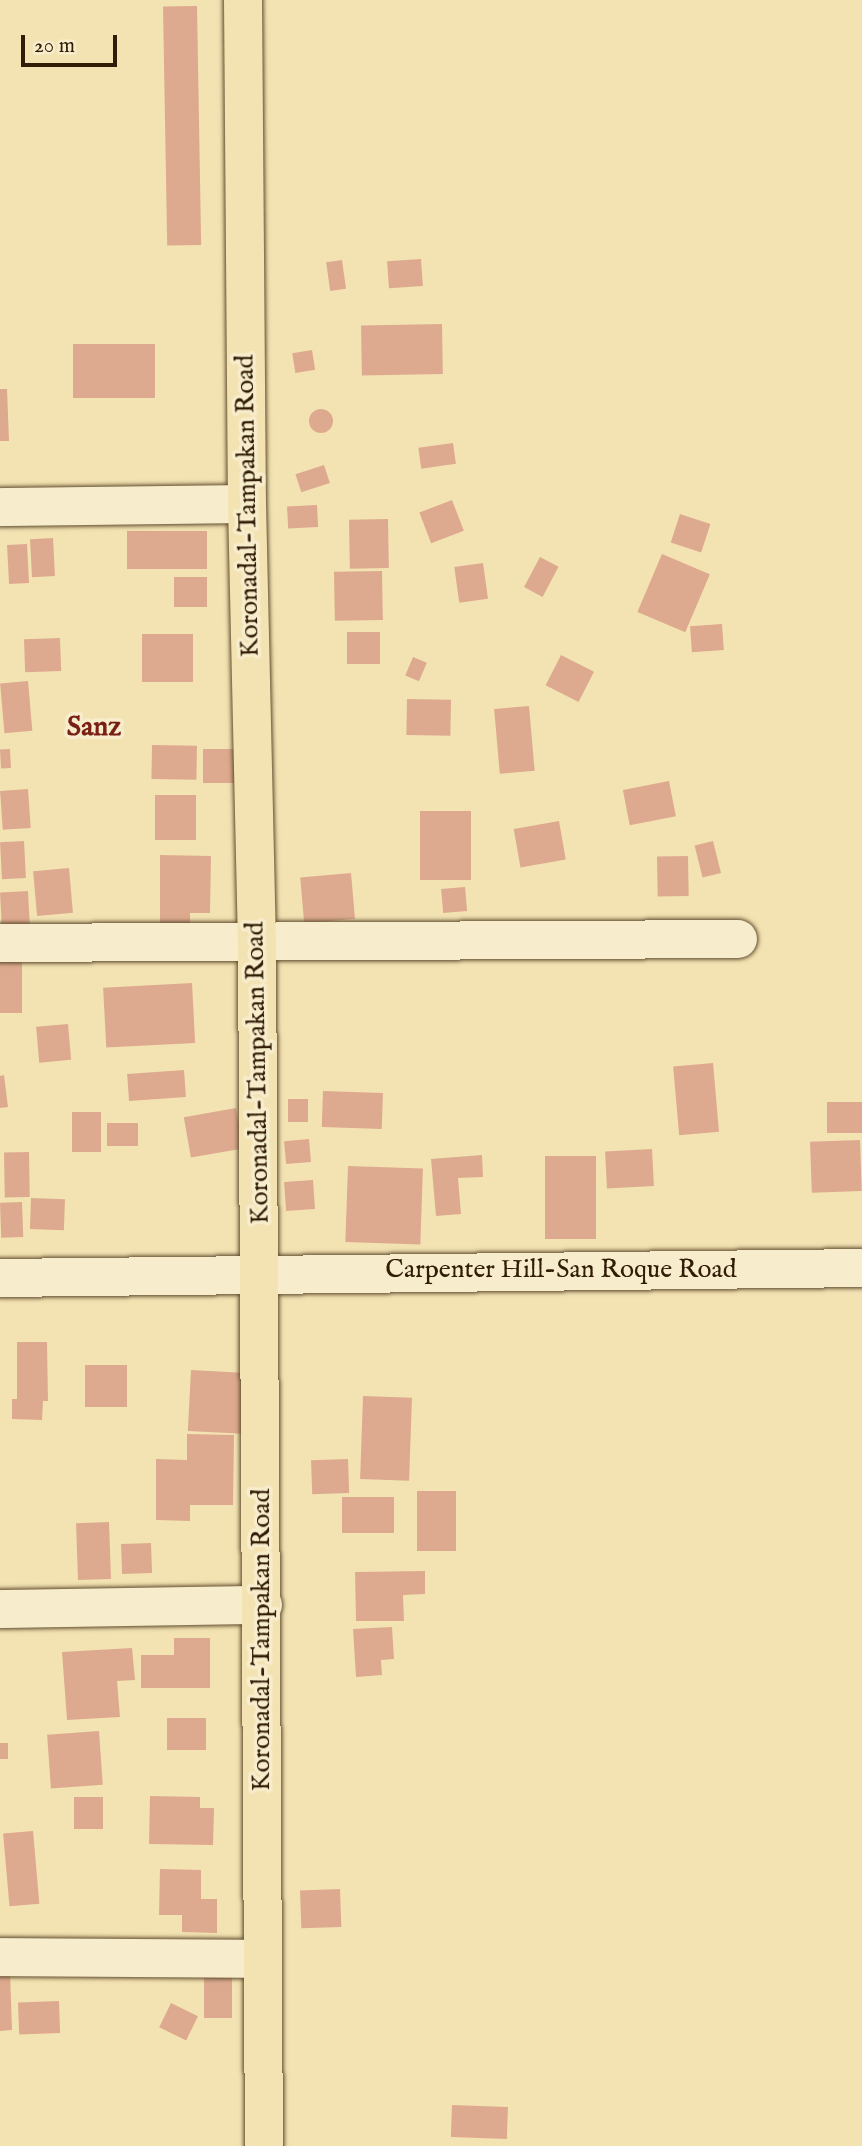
<!DOCTYPE html>
<html>
<head>
<meta charset="utf-8">
<style>
  body { margin:0 }
  #map { position:relative; width:862px; height:2146px; overflow:hidden; background:#f3e3b2; font-family:"IM FELL English",serif }
  div>[style] { position:absolute }
  .building>* { inset:0; background:#deaa8f; transform-origin:0 0 }
  .round { border-radius:50% }
  .roads { filter:drop-shadow(0 0 2px #624e30) drop-shadow(0 0 2px #624e30) }
  .minor>* { height:38px; margin:-19px; padding:0 19px; transform-origin:19px; border-radius:19px; background:#f7edcd }
  .major>* { height:38px; margin:-19px; padding:0 19px; transform-origin:19px; border-radius:19px; background:#f3e3b2 }
  span { translate:-50% -50%; white-space:nowrap; text-align:center; line-height:1.15; -webkit-text-stroke:7px #f7edcd; paint-order:stroke }
  .street-label { font-size:26px; color:#311c05 }
  .neighbourhood-label { font-size:28px; color:#7a1f14; font-weight:700 }
  .scale { position:absolute; left:21px; top:35px; width:96px; height:32px; box-sizing:border-box; border:4px solid #311c05; border-top:0; padding-left:9px; font-size:21px; line-height:24px; white-space:nowrap; color:#311c05; -webkit-text-stroke:5px #f7edcd; paint-order:stroke }
</style>
</head>
<body>
<div id="map">
  <div class="building">
    <i style="left:197px;top:6px;width:239px;height:34px;rotate:89deg"></i>
    <i style="left:421px;top:259px;width:27px;height:34px;rotate:86deg"></i>
    <i style="left:342px;top:260px;width:29px;height:16px;rotate:82deg"></i>
    <i style="left:442px;top:324px;width:50px;height:81px;rotate:89deg"></i>
    <i style="left:73px;top:344px;width:82px;height:54px"></i>
    <i style="left:312px;top:350px;width:20px;height:20px;rotate:81deg"></i>
    <i style="clip-path:polygon(0 389px,7px 389px,9px 441px,0 441px)"></i>
    <i class="round" style="left:309px;top:409px;width:24px;height:24px"></i>
    <i style="left:453px;top:443px;width:21px;height:35px;rotate:82deg"></i>
    <i style="left:324px;top:465px;width:19px;height:30px;rotate:72deg"></i>
    <i style="left:452px;top:500px;width:33px;height:35px;rotate:69deg"></i>
    <i style="left:317px;top:505px;width:22px;height:30px;rotate:87deg"></i>
    <i style="left:680px;top:514px;width:32px;height:30px;rotate:18deg"></i>
    <i style="left:388px;top:519px;width:49px;height:39px;rotate:89deg"></i>
    <i style="left:127px;top:531px;width:80px;height:38px"></i>
    <i style="left:53px;top:538px;width:38px;height:23px;rotate:87deg"></i>
    <i style="left:27px;top:544px;width:39px;height:20px;rotate:87deg"></i>
    <i style="left:662px;top:554px;width:52px;height:63px;rotate:23deg"></i>
    <i style="left:540px;top:557px;width:21px;height:34px;rotate:28deg"></i>
    <i style="left:483px;top:563px;width:36px;height:29px;rotate:82deg"></i>
    <i style="left:382px;top:571px;width:49px;height:48px;rotate:89deg"></i>
    <i style="left:174px;top:577px;width:33px;height:30px"></i>
    <i style="left:722px;top:624px;width:26px;height:32px;rotate:86deg"></i>
    <i style="left:380px;top:632px;width:32px;height:33px;rotate:90deg"></i>
    <i style="left:142px;top:634px;width:51px;height:48px"></i>
    <i style="left:60px;top:638px;width:33px;height:36px;rotate:88deg"></i>
    <i style="left:561px;top:655px;width:37px;height:34px;rotate:27deg"></i>
    <i style="left:413px;top:657px;width:15px;height:20px;rotate:23deg"></i>
    <i style="left:28px;top:681px;width:50px;height:28px;rotate:85deg"></i>
    <i style="left:407px;top:699px;width:44px;height:36px;rotate:1deg"></i>
    <i style="left:529px;top:706px;width:65px;height:35px;rotate:85deg"></i>
    <i style="left:152px;top:745px;width:45px;height:34px;rotate:1deg"></i>
    <i style="left:10px;top:749px;width:19px;height:10px;rotate:87deg"></i>
    <i style="left:203px;top:749px;width:36px;height:34px"></i>
    <i style="left:669px;top:781px;width:36px;height:47px;rotate:79deg"></i>
    <i style="left:28px;top:789px;width:39px;height:28px;rotate:86deg"></i>
    <i style="left:155px;top:795px;width:41px;height:45px"></i>
    <i style="left:420px;top:811px;width:51px;height:69px"></i>
    <i style="left:559px;top:821px;width:39px;height:46px;rotate:80deg"></i>
    <i style="left:24px;top:841px;width:37px;height:24px;rotate:87deg"></i>
    <i style="left:713px;top:841px;width:33px;height:19px;rotate:76deg"></i>
    <i style="clip-path:polygon(160px 855px,211px 856px,210px 913px,190px 913px,190px 926px,160px 926px)"></i>
    <i style="left:688px;top:856px;width:40px;height:31px;rotate:89deg"></i>
    <i style="left:69px;top:868px;width:45px;height:36px;rotate:85deg"></i>
    <i style="left:351px;top:873px;width:46px;height:51px;rotate:85deg"></i>
    <i style="left:465px;top:887px;width:24px;height:24px;rotate:85deg"></i>
    <i style="left:28px;top:891px;width:43px;height:28px;rotate:87deg"></i>
    <i style="left:0;top:960px;width:22px;height:53px"></i>
    <i style="left:192px;top:983px;width:60px;height:89px;rotate:87deg"></i>
    <i style="left:68px;top:1024px;width:36px;height:32px;rotate:85deg"></i>
    <i style="left:713px;top:1063px;width:69px;height:40px;rotate:85deg"></i>
    <i style="left:184px;top:1070px;width:27px;height:57px;rotate:86deg"></i>
    <i style="clip-path:polygon(4px 1075px,8px 1107px,0 1108px,0 1076px)"></i>
    <i style="left:323px;top:1091px;width:60px;height:36px;rotate:2deg"></i>
    <i style="left:288px;top:1099px;width:20px;height:23px"></i>
    <i style="left:862px;top:1102px;width:31px;height:35px;rotate:90deg"></i>
    <i style="left:236px;top:1108px;width:41px;height:53px;rotate:80deg"></i>
    <i style="left:72px;top:1112px;width:29px;height:40px"></i>
    <i style="left:107px;top:1123px;width:31px;height:23px"></i>
    <i style="left:309px;top:1139px;width:23px;height:25px;rotate:85deg"></i>
    <i style="left:860px;top:1140px;width:51px;height:50px;rotate:88deg"></i>
    <i style="left:652px;top:1149px;width:37px;height:47px;rotate:87deg"></i>
    <i style="left:29px;top:1152px;width:45px;height:25px;rotate:89deg"></i>
    <i style="clip-path:polygon(482px 1155px,483px 1177px,458px 1178px,461px 1214px,436px 1216px,431px 1159px)"></i>
    <i style="left:545px;top:1156px;width:51px;height:83px"></i>
    <i style="left:348px;top:1166px;width:75px;height:76px;rotate:2deg"></i>
    <i style="left:313px;top:1180px;width:29px;height:29px;rotate:86deg"></i>
    <i style="left:31px;top:1198px;width:34px;height:31px;rotate:2deg"></i>
    <i style="left:22px;top:1202px;width:35px;height:22px;rotate:88deg"></i>
    <i style="clip-path:polygon(17px 1342px,47px 1342px,48px 1401px,43px 1401px,42px 1420px,12px 1419px,12px 1399px,17px 1399px)"></i>
    <i style="left:85px;top:1365px;width:42px;height:42px"></i>
    <i style="left:191px;top:1370px;width:60px;height:61px;rotate:3deg"></i>
    <i style="left:363px;top:1396px;width:49px;height:83px;rotate:2deg"></i>
    <i style="clip-path:polygon(187px 1434px,234px 1435px,233px 1505px,190px 1505px,190px 1521px,156px 1520px,156px 1459px,187px 1460px)"></i>
    <i style="left:348px;top:1459px;width:34px;height:37px;rotate:88deg"></i>
    <i style="left:417px;top:1491px;width:39px;height:60px"></i>
    <i style="left:342px;top:1497px;width:52px;height:36px"></i>
    <i style="left:109px;top:1522px;width:57px;height:33px;rotate:88deg"></i>
    <i style="left:151px;top:1543px;width:30px;height:30px;rotate:88deg"></i>
    <i style="clip-path:polygon(425px 1571px,425px 1594px,403px 1595px,404px 1621px,356px 1621px,355px 1572px)"></i>
    <i style="clip-path:polygon(392px 1627px,394px 1659px,381px 1660px,382px 1675px,356px 1677px,353px 1629px)"></i>
    <i style="clip-path:polygon(174px 1638px,210px 1638px,210px 1688px,141px 1688px,141px 1655px,174px 1655px)"></i>
    <i style="clip-path:polygon(132px 1648px,135px 1680px,117px 1681px,120px 1717px,67px 1720px,62px 1652px)"></i>
    <i style="left:167px;top:1718px;width:39px;height:32px"></i>
    <i style="left:99px;top:1731px;width:54px;height:52px;rotate:86deg"></i>
    <i style="left:0;top:1743px;width:8px;height:16px"></i>
    <i style="clip-path:polygon(150px 1796px,200px 1797px,200px 1808px,214px 1808px,213px 1845px,149px 1844px)"></i>
    <i style="left:74px;top:1797px;width:29px;height:32px"></i>
    <i style="left:33px;top:1831px;width:73px;height:30px;rotate:85deg"></i>
    <i style="clip-path:polygon(160px 1869px,201px 1870px,201px 1899px,217px 1899px,217px 1933px,182px 1932px,182px 1915px,159px 1915px)"></i>
    <i style="left:340px;top:1889px;width:38px;height:40px;rotate:88deg"></i>
    <i style="clip-path:polygon(10px 1972px,12px 2030px,0 2031px,0 1973px)"></i>
    <i style="left:204px;top:1974px;width:28px;height:44px"></i>
    <i style="left:59px;top:2001px;width:32px;height:41px;rotate:88deg"></i>
    <i style="left:171px;top:2003px;width:30px;height:27px;rotate:26deg"></i>
    <i style="left:452px;top:2105px;width:56px;height:32px;rotate:2deg"></i>
  </div>
  <div class="roads">
    <div class="minor">
      <i style="left:0;top:507px;width:247px;rotate:-0.7deg"></i>
      <i style="left:0;top:943px;width:738px;rotate:-0.31deg"></i>
      <i style="left:0;top:1278px;width:862px;rotate:-0.66deg"></i>
      <i style="left:0;top:1609px;width:263px;rotate:-0.9deg"></i>
      <i style="left:0;top:1957px;width:262px;rotate:0.4deg"></i>
    </div>
    <div class="major">
      <i style="left:243px;top:0;width:504px;rotate:89.55deg"></i>
      <i style="left:247px;top:504px;width:439px;rotate:88.7deg"></i>
      <i style="left:257px;top:943px;width:1203px;rotate:89.67deg"></i>
    </div>
  </div>
  <div class="street-label">
    <span style="left:248px;top:506px;rotate:-91deg">Koronadal-Tampakan Road</span>
    <span style="left:258px;top:1073px;rotate:-91deg">Koronadal-Tampakan Road</span>
    <span style="left:561px;top:1270px">Carpenter Hill-San Roque Road</span>
    <span style="left:262px;top:1640px;rotate:-90deg">Koronadal-Tampakan Road</span>
  </div>
  <div class="neighbourhood-label">
    <span style="left:94px;top:728px">Sanz</span>
  </div>
  <div class="scale">20 m</div>
</div>
</body>
</html>
